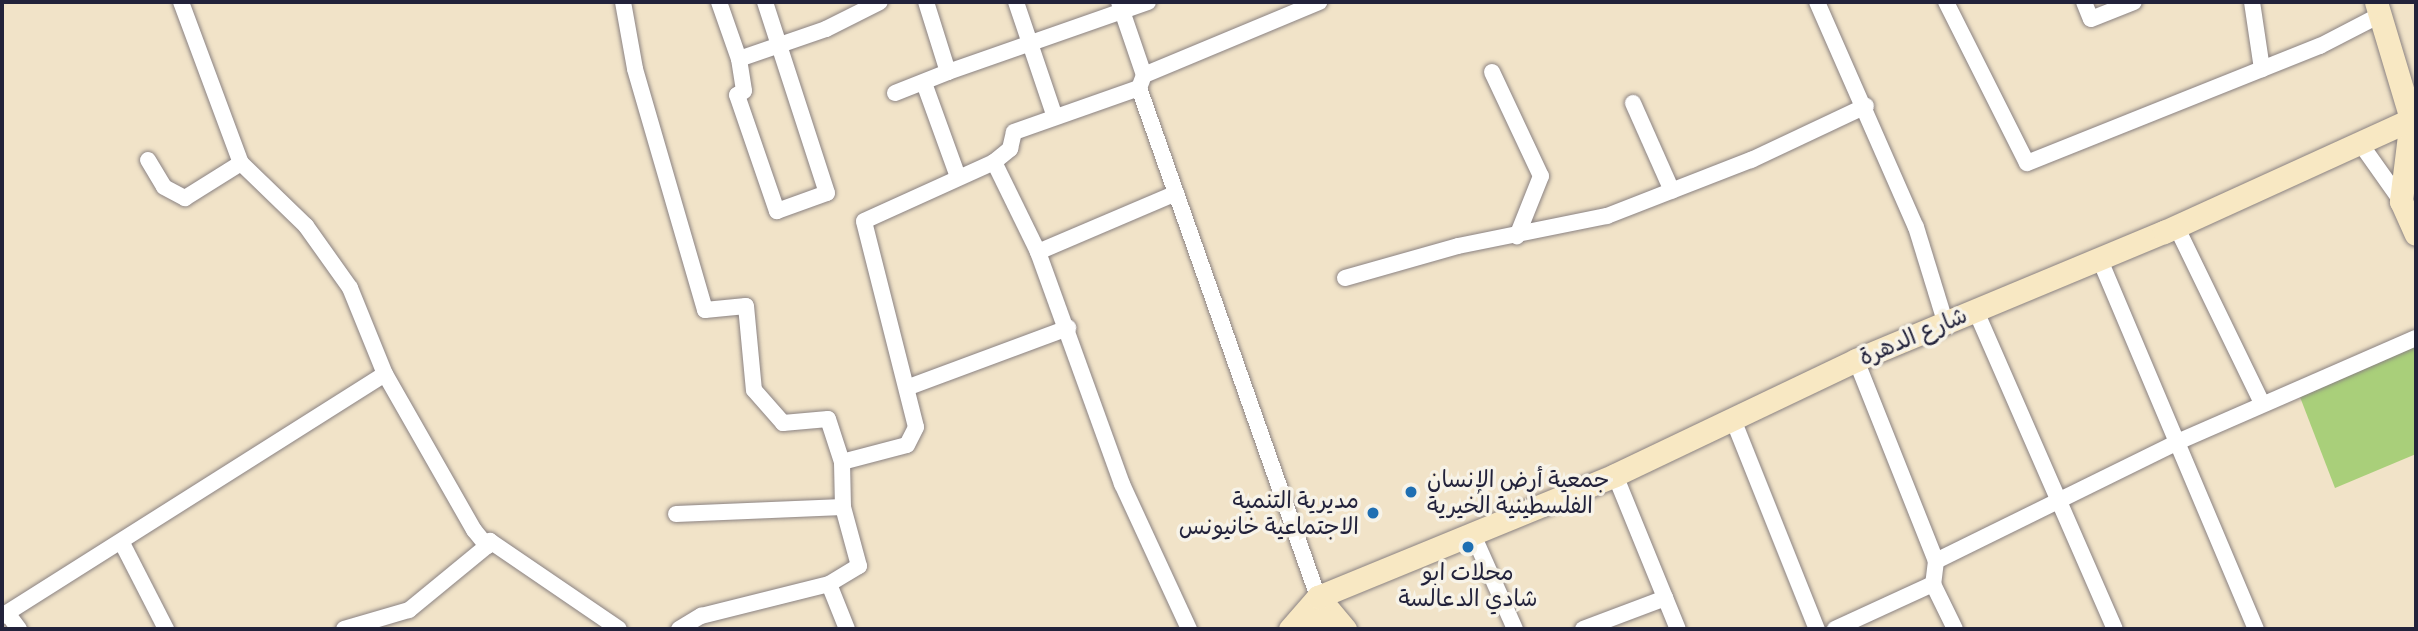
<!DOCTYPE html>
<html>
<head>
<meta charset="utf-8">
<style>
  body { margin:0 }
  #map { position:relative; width:2418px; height:631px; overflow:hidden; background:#f1e3c8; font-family:Delius,"Playpen Sans Arabic",sans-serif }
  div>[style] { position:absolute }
  .green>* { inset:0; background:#a9cf7a }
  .roads { filter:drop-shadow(0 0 2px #8a8282) drop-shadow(0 0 2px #8a8282) }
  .street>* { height:16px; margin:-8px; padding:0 8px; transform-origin:8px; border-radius:8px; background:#fff }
  .secondary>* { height:23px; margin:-11.5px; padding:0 11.5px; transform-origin:11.5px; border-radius:11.5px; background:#f8e8c3 }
  .dots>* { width:19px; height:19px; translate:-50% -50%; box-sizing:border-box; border:4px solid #f7f3e8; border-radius:50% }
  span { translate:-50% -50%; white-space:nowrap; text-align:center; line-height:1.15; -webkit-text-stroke:7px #f7f3e8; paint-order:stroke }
  .street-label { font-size:23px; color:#22223b }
  .poi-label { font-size:23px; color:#22223b }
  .left { translate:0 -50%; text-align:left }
  .right { translate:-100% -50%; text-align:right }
  .frame { position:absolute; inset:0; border:4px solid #22223b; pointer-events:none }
</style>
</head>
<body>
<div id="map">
  <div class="green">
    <i style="clip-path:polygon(2416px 346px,2416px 454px,2335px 488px,2300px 397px)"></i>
  </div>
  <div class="roads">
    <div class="street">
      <i style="left:181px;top:2px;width:172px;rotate:69.6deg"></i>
      <i style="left:623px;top:2px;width:68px;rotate:79.8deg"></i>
      <i style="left:635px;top:69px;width:251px;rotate:73.8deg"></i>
      <i style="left:705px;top:310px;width:41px;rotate:-5.6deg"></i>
      <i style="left:746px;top:306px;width:84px;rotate:84.6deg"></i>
      <i style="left:754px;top:390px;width:44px;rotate:48.7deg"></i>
      <i style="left:783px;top:423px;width:45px;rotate:-5.1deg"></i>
      <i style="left:828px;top:419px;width:45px;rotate:72deg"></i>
      <i style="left:719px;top:2px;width:60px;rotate:70.7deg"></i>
      <i style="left:739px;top:59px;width:32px;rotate:81deg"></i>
      <i style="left:744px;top:91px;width:8px;rotate:150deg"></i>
      <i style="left:737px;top:95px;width:123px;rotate:71deg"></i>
      <i style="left:777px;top:211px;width:53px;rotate:-19.8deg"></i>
      <i style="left:827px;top:193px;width:201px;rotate:-108deg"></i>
      <i style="left:1016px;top:2px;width:121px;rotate:71.3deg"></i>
      <i style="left:1119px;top:2px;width:77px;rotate:71.1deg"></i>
      <i style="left:1144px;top:75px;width:14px;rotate:111deg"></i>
      <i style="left:1139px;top:88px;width:540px;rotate:70.62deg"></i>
      <i style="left:1817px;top:2px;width:246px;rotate:66.3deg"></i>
      <i style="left:1916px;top:227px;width:98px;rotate:72.9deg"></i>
      <i style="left:1946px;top:2px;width:180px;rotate:63.3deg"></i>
      <i style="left:2027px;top:163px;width:315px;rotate:-21.8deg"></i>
      <i style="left:2320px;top:46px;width:65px;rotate:-27.3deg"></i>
      <i style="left:2084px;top:2px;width:18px;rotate:68deg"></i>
      <i style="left:2091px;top:19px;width:46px;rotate:-21.6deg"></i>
      <i style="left:2252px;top:2px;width:68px;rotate:81.5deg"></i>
      <i style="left:739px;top:59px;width:92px;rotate:-19deg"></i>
      <i style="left:826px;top:29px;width:60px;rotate:-26.6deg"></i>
      <i style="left:948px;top:72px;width:212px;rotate:-19.3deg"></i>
      <i style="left:1492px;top:72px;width:115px;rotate:64.8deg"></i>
      <i style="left:1541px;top:176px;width:65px;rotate:111.8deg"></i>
      <i style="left:1144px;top:75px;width:190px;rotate:-22.6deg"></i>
      <i style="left:924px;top:83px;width:100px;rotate:70.1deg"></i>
      <i style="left:895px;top:93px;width:57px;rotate:-21.6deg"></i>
      <i style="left:948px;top:72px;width:73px;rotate:-107.4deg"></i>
      <i style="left:1633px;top:103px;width:96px;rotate:66.1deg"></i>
      <i style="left:2360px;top:143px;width:71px;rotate:54.7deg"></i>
      <i style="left:148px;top:160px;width:31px;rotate:59deg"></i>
      <i style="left:164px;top:187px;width:24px;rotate:28deg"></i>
      <i style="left:185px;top:198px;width:66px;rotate:-32deg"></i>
      <i style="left:241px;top:163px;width:91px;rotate:44.1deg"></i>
      <i style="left:306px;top:226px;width:76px;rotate:54.6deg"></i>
      <i style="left:350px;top:288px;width:93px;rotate:67.9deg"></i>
      <i style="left:385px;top:374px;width:180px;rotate:60.3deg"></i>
      <i style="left:474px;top:530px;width:21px;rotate:51deg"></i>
      <i style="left:487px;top:546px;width:6px;rotate:-59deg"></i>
      <i style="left:490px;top:541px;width:156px;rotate:34.3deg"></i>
      <i style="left:994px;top:162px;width:100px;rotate:63.9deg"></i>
      <i style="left:1038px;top:252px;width:247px;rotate:70.1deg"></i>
      <i style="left:1122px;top:484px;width:160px;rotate:65.2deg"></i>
      <i style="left:2176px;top:226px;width:197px;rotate:64.1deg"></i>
      <i style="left:1038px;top:252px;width:150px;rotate:-23.1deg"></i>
      <i style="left:2100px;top:260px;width:401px;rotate:67.1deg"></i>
      <i style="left:1345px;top:278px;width:117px;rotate:-15.8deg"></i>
      <i style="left:1458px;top:246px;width:152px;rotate:-11.4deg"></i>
      <i style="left:1607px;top:216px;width:155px;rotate:-21.3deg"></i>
      <i style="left:1751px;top:160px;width:127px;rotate:-25.2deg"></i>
      <i style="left:1975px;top:309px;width:349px;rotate:66.4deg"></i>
      <i style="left:1856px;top:360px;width:216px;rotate:68.3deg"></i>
      <i style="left:1936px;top:561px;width:23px;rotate:97deg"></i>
      <i style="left:1933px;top:584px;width:50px;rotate:63.9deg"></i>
      <i style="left:909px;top:387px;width:170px;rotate:-20.4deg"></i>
      <i style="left:1734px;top:422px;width:223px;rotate:68.2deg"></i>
      <i style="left:1615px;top:475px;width:166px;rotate:67.8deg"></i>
      <i style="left:676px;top:514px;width:167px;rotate:-2.4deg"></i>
      <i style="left:1474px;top:537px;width:101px;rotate:66deg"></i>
      <i style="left:122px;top:543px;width:97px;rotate:62.9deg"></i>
      <i style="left:1936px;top:561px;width:272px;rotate:-26.2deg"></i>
      <i style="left:2180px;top:441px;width:257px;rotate:-23.6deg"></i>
      <i style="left:7px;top:613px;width:20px;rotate:53deg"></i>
      <i style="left:2px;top:616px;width:453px;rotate:-32.3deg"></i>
      <i style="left:344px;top:629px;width:68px;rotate:-16.3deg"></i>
      <i style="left:409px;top:610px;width:101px;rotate:-39.4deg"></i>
      <i style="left:679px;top:629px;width:26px;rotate:-31deg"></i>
      <i style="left:701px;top:616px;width:132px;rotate:-14deg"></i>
      <i style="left:847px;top:629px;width:48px;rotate:-111.8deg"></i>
      <i style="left:829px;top:584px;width:35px;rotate:-31deg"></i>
      <i style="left:859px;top:566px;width:61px;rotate:-105.2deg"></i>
      <i style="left:843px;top:507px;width:45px;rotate:-91.3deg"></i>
      <i style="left:842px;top:462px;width:67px;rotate:-14.7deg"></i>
      <i style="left:907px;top:445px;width:20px;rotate:-63deg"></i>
      <i style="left:916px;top:427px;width:212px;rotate:-104.2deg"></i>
      <i style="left:864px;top:221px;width:143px;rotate:-24.4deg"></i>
      <i style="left:994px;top:162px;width:21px;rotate:-39deg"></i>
      <i style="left:1010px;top:149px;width:17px;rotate:-77deg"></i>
      <i style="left:1014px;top:132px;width:133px;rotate:-19.4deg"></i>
      <i style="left:1583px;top:629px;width:88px;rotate:-20.7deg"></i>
      <i style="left:1835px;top:629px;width:108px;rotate:-24.7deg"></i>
    </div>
    <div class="secondary">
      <i style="left:2376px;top:2px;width:122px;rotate:73.3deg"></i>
      <i style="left:2411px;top:119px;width:83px;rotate:97deg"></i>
      <i style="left:2401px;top:201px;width:36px;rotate:66deg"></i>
      <i style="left:1318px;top:597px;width:42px;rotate:49.8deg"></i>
      <i style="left:1318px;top:597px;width:32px;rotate:88deg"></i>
      <i style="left:1290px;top:629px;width:43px;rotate:-48.8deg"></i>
      <i style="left:1318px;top:597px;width:321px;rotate:-22.3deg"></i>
      <i style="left:1615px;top:475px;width:267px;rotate:-25.5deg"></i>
      <i style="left:1856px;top:360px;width:334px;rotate:-22.6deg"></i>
      <i style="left:2164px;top:232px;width:277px;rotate:-24.5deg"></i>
    </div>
  </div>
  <div class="dots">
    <i style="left:1411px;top:492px;background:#1f6fb2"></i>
    <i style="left:1373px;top:513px;background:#1f6fb2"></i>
    <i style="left:1468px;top:547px;background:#1f6fb2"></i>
  </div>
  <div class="street-label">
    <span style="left:1913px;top:336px;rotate:-23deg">شارع الدهرة</span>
  </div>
  <div class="poi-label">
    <span class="left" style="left:1427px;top:492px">جمعية أرض الإنسان<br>الفلسطينية الخيرية</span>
    <span class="right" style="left:1359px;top:513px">مديرية التنمية<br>الاجتماعية خانيونس</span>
    <span style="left:1468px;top:585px">محلات ابو<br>شادي الدعالسة</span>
  </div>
  <div class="frame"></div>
</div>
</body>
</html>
